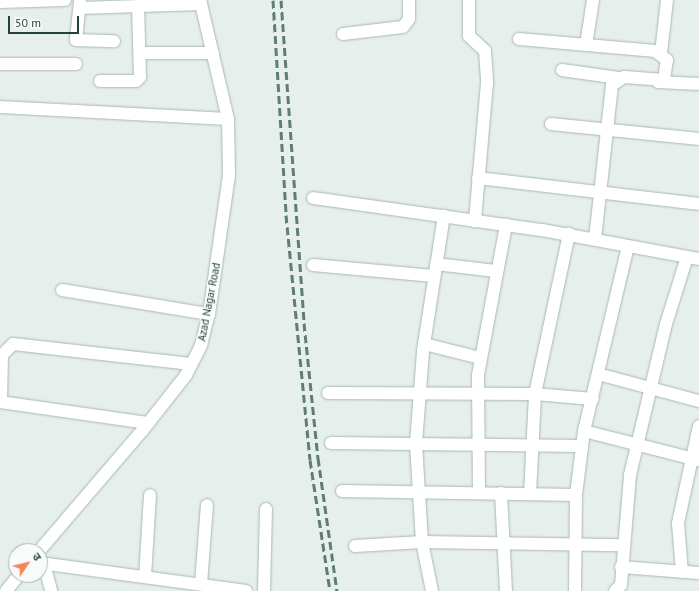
<!DOCTYPE html>
<html>
<head>
<meta charset="utf-8">
<style>
  body { margin:0 }
  #map { position:relative; width:699px; height:591px; overflow:hidden; background:#e6efeb; font-family:"PT Sans","Noto Sans Devanagari",sans-serif }
  div>[style] { position:absolute }
  .roads { filter:drop-shadow(0 0 1px #a8b8b2) drop-shadow(0 0 1px #a8b8b2) }
  .minor>* { height:12px; margin:-6px; padding:0 6px; transform-origin:6px; border-radius:6px; background:#fff }
  .rail>* { height:3px; margin-top:-1.5px; transform-origin:0; background:repeating-linear-gradient(90deg,#5f7d75 0 8px,transparent 0 12px) }
  span { translate:-50% -50%; white-space:nowrap; text-align:center; line-height:1.15; -webkit-text-stroke:3px #f7fbf9; paint-order:stroke }
  .street-label { font-size:11px; color:#24423a }
  .north { position:absolute; left:8px; top:543px; width:40px; height:40px; box-sizing:border-box; background:#f7fbf9; border:1px solid #a3b1ad; border-radius:50%; rotate:55deg; font-size:11px; font-weight:700; line-height:16px; text-align:center; color:#24423a }
  .north::after { content:''; display:block; margin:auto; width:14px; height:18px; background:#f4845f; clip-path:polygon(50% 0,100% 100%,50% 72%,0 100%) }
  .scale { position:absolute; left:8px; top:16px; width:71px; height:18px; box-sizing:border-box; border:2px solid #24423a; border-top:0; padding-left:5px; font-size:12px; line-height:14px; white-space:nowrap; color:#24423a; -webkit-text-stroke:3px #f7fbf9; paint-order:stroke }
</style>
</head>
<body>
<div id="map">
  <div class="roads">
    <div class="minor">
      <i style="left:469px;top:0;width:36px;rotate:90deg"></i>
      <i style="left:469px;top:36px;width:22px;rotate:43deg"></i>
      <i style="left:485px;top:51px;width:32px;rotate:86deg"></i>
      <i style="left:487px;top:83px;width:139px;rotate:95deg"></i>
      <i style="left:80px;top:1px;width:39px;rotate:96deg"></i>
      <i style="left:76px;top:40px;width:38px;rotate:2deg"></i>
      <i style="left:0;top:2px;width:65px;rotate:-1.8deg"></i>
      <i style="left:80px;top:8px;width:121px;rotate:-1.9deg"></i>
      <i style="left:343px;top:34px;width:60px;rotate:-6.7deg"></i>
      <i style="left:403px;top:27px;width:10px;rotate:-53deg"></i>
      <i style="left:409px;top:19px;width:19px;rotate:-90deg"></i>
      <i style="left:519px;top:39px;width:137px;rotate:5deg"></i>
      <i style="left:655px;top:51px;width:15px;rotate:37deg"></i>
      <i style="left:667px;top:60px;width:20px;rotate:99deg"></i>
      <i style="left:664px;top:80px;width:40px;rotate:-175.7deg"></i>
      <i style="left:624px;top:77px;width:14px;rotate:146deg"></i>
      <i style="left:612px;top:85px;width:155px;rotate:96.3deg"></i>
      <i style="left:586px;top:45px;width:46px;rotate:-81.2deg"></i>
      <i style="left:140px;top:53px;width:73px"></i>
      <i style="left:661px;top:53px;width:53px;rotate:-83.5deg"></i>
      <i style="left:0;top:64px;width:76px"></i>
      <i style="left:562px;top:70px;width:57px;rotate:8.1deg"></i>
      <i style="left:100px;top:81px;width:36px"></i>
      <i style="left:136px;top:81px;width:6px;rotate:-45deg"></i>
      <i style="left:140px;top:77px;width:71px;rotate:-91.6deg"></i>
      <i style="left:658px;top:82px;width:41px;rotate:2.8deg"></i>
      <i style="left:0;top:107px;width:228px;rotate:3deg"></i>
      <i style="left:551px;top:124px;width:149px;rotate:5.8deg"></i>
      <i style="left:478px;top:178px;width:223px;rotate:6.7deg"></i>
      <i style="left:313px;top:198px;width:231px;rotate:8deg"></i>
      <i style="left:542px;top:230px;width:160px;rotate:10.5deg"></i>
      <i style="left:436px;top:264px;width:60px;rotate:6.7deg"></i>
      <i style="left:313px;top:265px;width:121px;rotate:5.2deg"></i>
      <i style="left:62px;top:290px;width:149px;rotate:9.3deg"></i>
      <i style="left:424px;top:344px;width:58px;rotate:14deg"></i>
      <i style="left:598px;top:374px;width:105px;rotate:15deg"></i>
      <i style="left:328px;top:393px;width:207px;rotate:0.3deg"></i>
      <i style="left:535px;top:394px;width:58px;rotate:4.9deg"></i>
      <i style="left:0;top:402px;width:149px;rotate:8.1deg"></i>
      <i style="left:1px;top:402px;width:47px;rotate:-88.8deg"></i>
      <i style="left:2px;top:355px;width:16px;rotate:-45deg"></i>
      <i style="left:13px;top:344px;width:179px;rotate:6.4deg"></i>
      <i style="left:584px;top:431px;width:118px;rotate:14.3deg"></i>
      <i style="left:331px;top:443px;width:251px;rotate:0.7deg"></i>
      <i style="left:342px;top:491px;width:234px;rotate:1deg"></i>
      <i style="left:479px;top:491px;width:116px;rotate:-90.5deg"></i>
      <i style="left:478px;top:375px;width:153px;rotate:-79.4deg"></i>
      <i style="left:501px;top:493px;width:98px;rotate:87.1deg"></i>
      <i style="left:530px;top:494px;width:100px;rotate:-87.1deg"></i>
      <i style="left:535px;top:394px;width:164px;rotate:-78deg"></i>
      <i style="left:355px;top:546px;width:67px;rotate:-3.4deg"></i>
      <i style="left:422px;top:542px;width:200px;rotate:0.9deg"></i>
      <i style="left:39px;top:551px;width:158px;rotate:-49.4deg"></i>
      <i style="left:142px;top:431px;width:71px;rotate:-51.8deg"></i>
      <i style="left:186px;top:375px;width:34px;rotate:-63deg"></i>
      <i style="left:201px;top:345px;width:32px;rotate:-76deg"></i>
      <i style="left:209px;top:314px;width:140px;rotate:-81.8deg"></i>
      <i style="left:229px;top:175px;width:56px;rotate:-91deg"></i>
      <i style="left:228px;top:119px;width:122px;rotate:-103.2deg"></i>
      <i style="left:40px;top:563px;width:208px;rotate:7.7deg"></i>
      <i style="left:44px;top:564px;width:28px;rotate:75deg"></i>
      <i style="left:621px;top:567px;width:78px;rotate:4.4deg"></i>
      <i style="left:682px;top:572px;width:49px;rotate:-94.7deg"></i>
      <i style="left:678px;top:523px;width:99px;rotate:-77.8deg"></i>
      <i style="left:145px;top:577px;width:82px;rotate:-86.5deg"></i>
      <i style="left:201px;top:584px;width:79px;rotate:-85.7deg"></i>
      <i style="left:6px;top:591px;width:21px;rotate:-51deg"></i>
      <i style="left:264px;top:591px;width:82px;rotate:-88.6deg"></i>
      <i style="left:432px;top:591px;width:50px;rotate:-101.5deg"></i>
      <i style="left:422px;top:542px;width:99px;rotate:-93.5deg"></i>
      <i style="left:416px;top:443px;width:92px;rotate:-85.6deg"></i>
      <i style="left:423px;top:351px;width:137px;rotate:-81.2deg"></i>
      <i style="left:575px;top:591px;width:96px;rotate:-89.4deg"></i>
      <i style="left:576px;top:495px;width:64px;rotate:-82.9deg"></i>
      <i style="left:584px;top:431px;width:189px;rotate:-76.6deg"></i>
      <i style="left:615px;top:591px;width:8px;rotate:-45deg"></i>
      <i style="left:621px;top:585px;width:110px;rotate:-85.3deg"></i>
      <i style="left:630px;top:475px;width:155px;rotate:-76.6deg"></i>
      <i style="left:666px;top:324px;width:70px;rotate:-72.6deg"></i>
    </div>
  </div>
  <div class="rail">
    <i style="left:273px;top:0;width:215px;rotate:86.5deg"></i>
    <i style="left:286px;top:215px;width:246px;rotate:84.4deg"></i>
    <i style="left:310px;top:460px;width:133px;rotate:81.3deg"></i>
    <i style="left:281px;top:0;width:324px;rotate:85.9deg"></i>
    <i style="left:304px;top:323px;width:136px;rotate:84.1deg"></i>
    <i style="left:318px;top:458px;width:134px;rotate:81.9deg"></i>
  </div>
  <div class="street-label">
    <span style="left:209px;top:302px;rotate:-79deg">Azad Nagar Road</span>
  </div>
  <div class="north">उ</div>
  <div class="scale">50 m</div>
</div>
</body>
</html>
